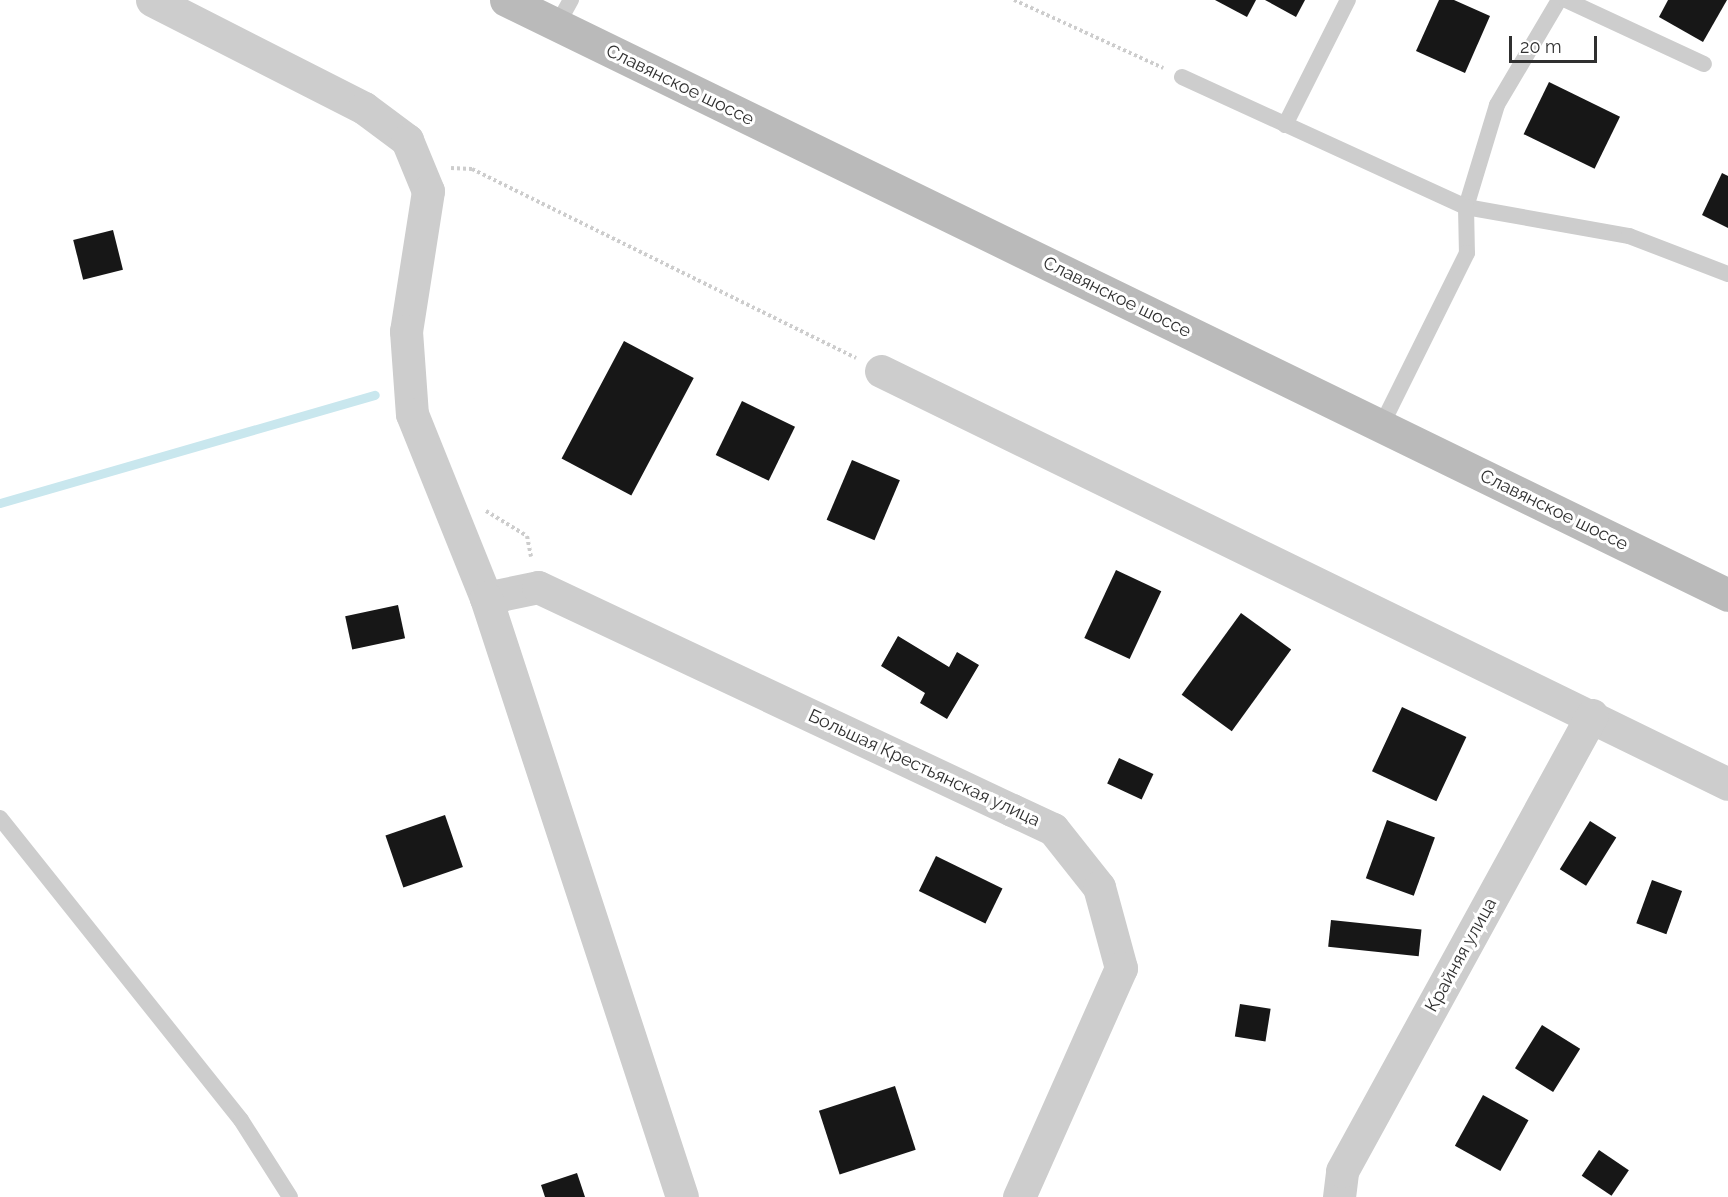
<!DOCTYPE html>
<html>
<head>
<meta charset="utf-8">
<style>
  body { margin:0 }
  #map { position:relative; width:1728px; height:1197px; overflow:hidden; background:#fff; font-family:Raleway,sans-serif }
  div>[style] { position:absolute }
  .stream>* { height:9px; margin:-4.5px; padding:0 4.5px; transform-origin:4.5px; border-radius:4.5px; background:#c9e7ee }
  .building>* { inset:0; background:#171717; transform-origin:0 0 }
  .path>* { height:4px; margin-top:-2px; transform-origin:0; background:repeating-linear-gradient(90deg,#cdcdcd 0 3px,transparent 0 6px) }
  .service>* { height:16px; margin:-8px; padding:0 8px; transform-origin:8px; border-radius:8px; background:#cdcdcd }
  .minor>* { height:33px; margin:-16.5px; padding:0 16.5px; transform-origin:16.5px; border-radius:16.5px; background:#cdcdcd }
  .secondary>* { height:33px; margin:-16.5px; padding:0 16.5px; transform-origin:16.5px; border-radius:16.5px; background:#bababa }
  span { translate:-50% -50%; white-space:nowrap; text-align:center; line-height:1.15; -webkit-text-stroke:6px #fff; paint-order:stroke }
  .street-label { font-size:18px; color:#303030 }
  .scale { position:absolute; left:1509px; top:36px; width:88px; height:27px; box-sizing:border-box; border:3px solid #303030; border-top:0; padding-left:8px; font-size:18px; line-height:21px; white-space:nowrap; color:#303030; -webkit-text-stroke:4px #fff; paint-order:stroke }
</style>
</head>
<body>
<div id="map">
  <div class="stream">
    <i style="left:0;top:503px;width:390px;rotate:-16.1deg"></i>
  </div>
  <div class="building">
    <i style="clip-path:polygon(1215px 0,1256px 0,1247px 17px)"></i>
    <i style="clip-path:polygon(1265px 0,1305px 0,1296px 17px)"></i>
    <i style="clip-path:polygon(1439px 0,1454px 0,1490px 16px,1465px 73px,1416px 51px)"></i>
    <i style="clip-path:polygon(1668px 0,1727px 0,1703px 42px,1659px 17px)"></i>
    <i style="left:1549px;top:82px;width:79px;height:58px;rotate:26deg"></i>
    <i style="clip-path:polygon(1722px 173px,1728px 176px,1728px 228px,1702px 215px)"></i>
    <i style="left:113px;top:230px;width:41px;height:41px;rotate:76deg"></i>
    <i style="left:624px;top:341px;width:79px;height:133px;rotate:28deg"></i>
    <i style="left:742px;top:401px;width:59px;height:60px;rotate:26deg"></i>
    <i style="left:852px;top:460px;width:52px;height:65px;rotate:23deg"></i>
    <i style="left:1116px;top:570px;width:50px;height:75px;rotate:25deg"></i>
    <i style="left:398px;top:605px;width:34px;height:54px;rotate:78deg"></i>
    <i style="left:1241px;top:613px;width:62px;height:101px;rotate:36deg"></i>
    <i style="clip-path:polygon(898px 636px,949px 667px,957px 652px,979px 665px,947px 719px,920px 703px,925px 693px,881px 666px)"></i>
    <i style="left:1402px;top:707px;width:71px;height:71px;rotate:25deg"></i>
    <i style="left:1119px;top:758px;width:38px;height:28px;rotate:25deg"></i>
    <i style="left:445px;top:815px;width:55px;height:63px;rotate:71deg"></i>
    <i style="left:1387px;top:820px;width:51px;height:62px;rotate:20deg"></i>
    <i style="left:1590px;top:821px;width:31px;height:57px;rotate:32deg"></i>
    <i style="left:936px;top:856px;width:74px;height:39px;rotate:26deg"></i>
    <i style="left:1652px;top:880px;width:32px;height:46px;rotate:20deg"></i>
    <i style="left:1331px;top:920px;width:91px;height:27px;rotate:6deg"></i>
    <i style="left:1240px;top:1004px;width:31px;height:33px;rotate:9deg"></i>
    <i style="left:1542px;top:1025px;width:45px;height:51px;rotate:32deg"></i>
    <i style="left:895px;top:1086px;width:67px;height:80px;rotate:72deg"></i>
    <i style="left:1483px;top:1095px;width:52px;height:58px;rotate:29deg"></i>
    <i style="left:1599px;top:1150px;width:36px;height:31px;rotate:34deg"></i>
    <i style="clip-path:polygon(577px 1173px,585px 1197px,545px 1197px,541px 1185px)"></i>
  </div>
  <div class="path">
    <i style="left:1014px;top:0;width:164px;rotate:24.5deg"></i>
    <i style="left:451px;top:168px;width:21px;rotate:3deg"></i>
    <i style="left:472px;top:169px;width:428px;rotate:26.2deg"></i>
    <i style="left:486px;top:511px;width:48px;rotate:31.4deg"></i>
    <i style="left:527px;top:536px;width:21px;rotate:79deg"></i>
  </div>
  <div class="service">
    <i style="left:1559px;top:0;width:122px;rotate:120.6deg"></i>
    <i style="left:1497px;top:105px;width:107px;rotate:106.9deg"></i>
    <i style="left:1466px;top:207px;width:166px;rotate:10.1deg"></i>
    <i style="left:1629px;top:236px;width:106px;rotate:21deg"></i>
    <i style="left:1566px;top:0;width:152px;rotate:24.9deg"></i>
    <i style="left:557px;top:25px;width:29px;rotate:-61deg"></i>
    <i style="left:1182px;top:77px;width:312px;rotate:24.6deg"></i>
    <i style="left:1466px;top:207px;width:46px;rotate:88.8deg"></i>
    <i style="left:1467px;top:253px;width:193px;rotate:116.4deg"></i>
    <i style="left:1285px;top:125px;width:140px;rotate:-63.3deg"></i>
    <i style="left:0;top:818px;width:386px;rotate:51.4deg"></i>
    <i style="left:241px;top:1120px;width:91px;rotate:57.5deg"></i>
  </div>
  <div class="minor">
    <i style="left:152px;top:0;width:238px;rotate:27deg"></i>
    <i style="left:364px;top:108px;width:54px;rotate:36.7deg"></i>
    <i style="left:407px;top:140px;width:55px;rotate:67.6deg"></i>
    <i style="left:428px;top:191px;width:142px;rotate:98.9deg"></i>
    <i style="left:406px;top:331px;width:83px;rotate:85.9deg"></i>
    <i style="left:412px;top:414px;width:198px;rotate:68.1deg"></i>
    <i style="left:486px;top:598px;width:53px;rotate:-11.9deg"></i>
    <i style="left:538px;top:587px;width:524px;rotate:25.2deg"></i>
    <i style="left:1012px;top:810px;width:45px;rotate:24.9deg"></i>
    <i style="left:1053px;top:829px;width:74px;rotate:51.6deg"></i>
    <i style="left:1099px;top:887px;width:84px;rotate:74.8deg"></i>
    <i style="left:1121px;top:968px;width:251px;rotate:114deg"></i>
    <i style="left:881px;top:371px;width:942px;rotate:25.99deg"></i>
    <i style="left:486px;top:598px;width:630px;rotate:71.88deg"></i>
    <i style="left:1339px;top:1197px;width:26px;rotate:-83deg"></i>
    <i style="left:1342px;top:1171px;width:520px;rotate:-61.27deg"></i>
  </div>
  <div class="secondary">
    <i style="left:506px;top:0;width:1359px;rotate:25.96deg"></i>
  </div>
  <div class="street-label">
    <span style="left:680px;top:85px;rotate:26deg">Славянское шоссе</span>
    <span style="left:1117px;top:297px;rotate:26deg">Славянское шоссе</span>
    <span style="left:1554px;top:510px;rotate:26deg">Славянское шоссе</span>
    <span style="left:924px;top:768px;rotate:25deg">Большая Крестьянская улица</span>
    <span style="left:1461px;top:955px;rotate:-61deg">Крайняя улица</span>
  </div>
  <div class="scale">20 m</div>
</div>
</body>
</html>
